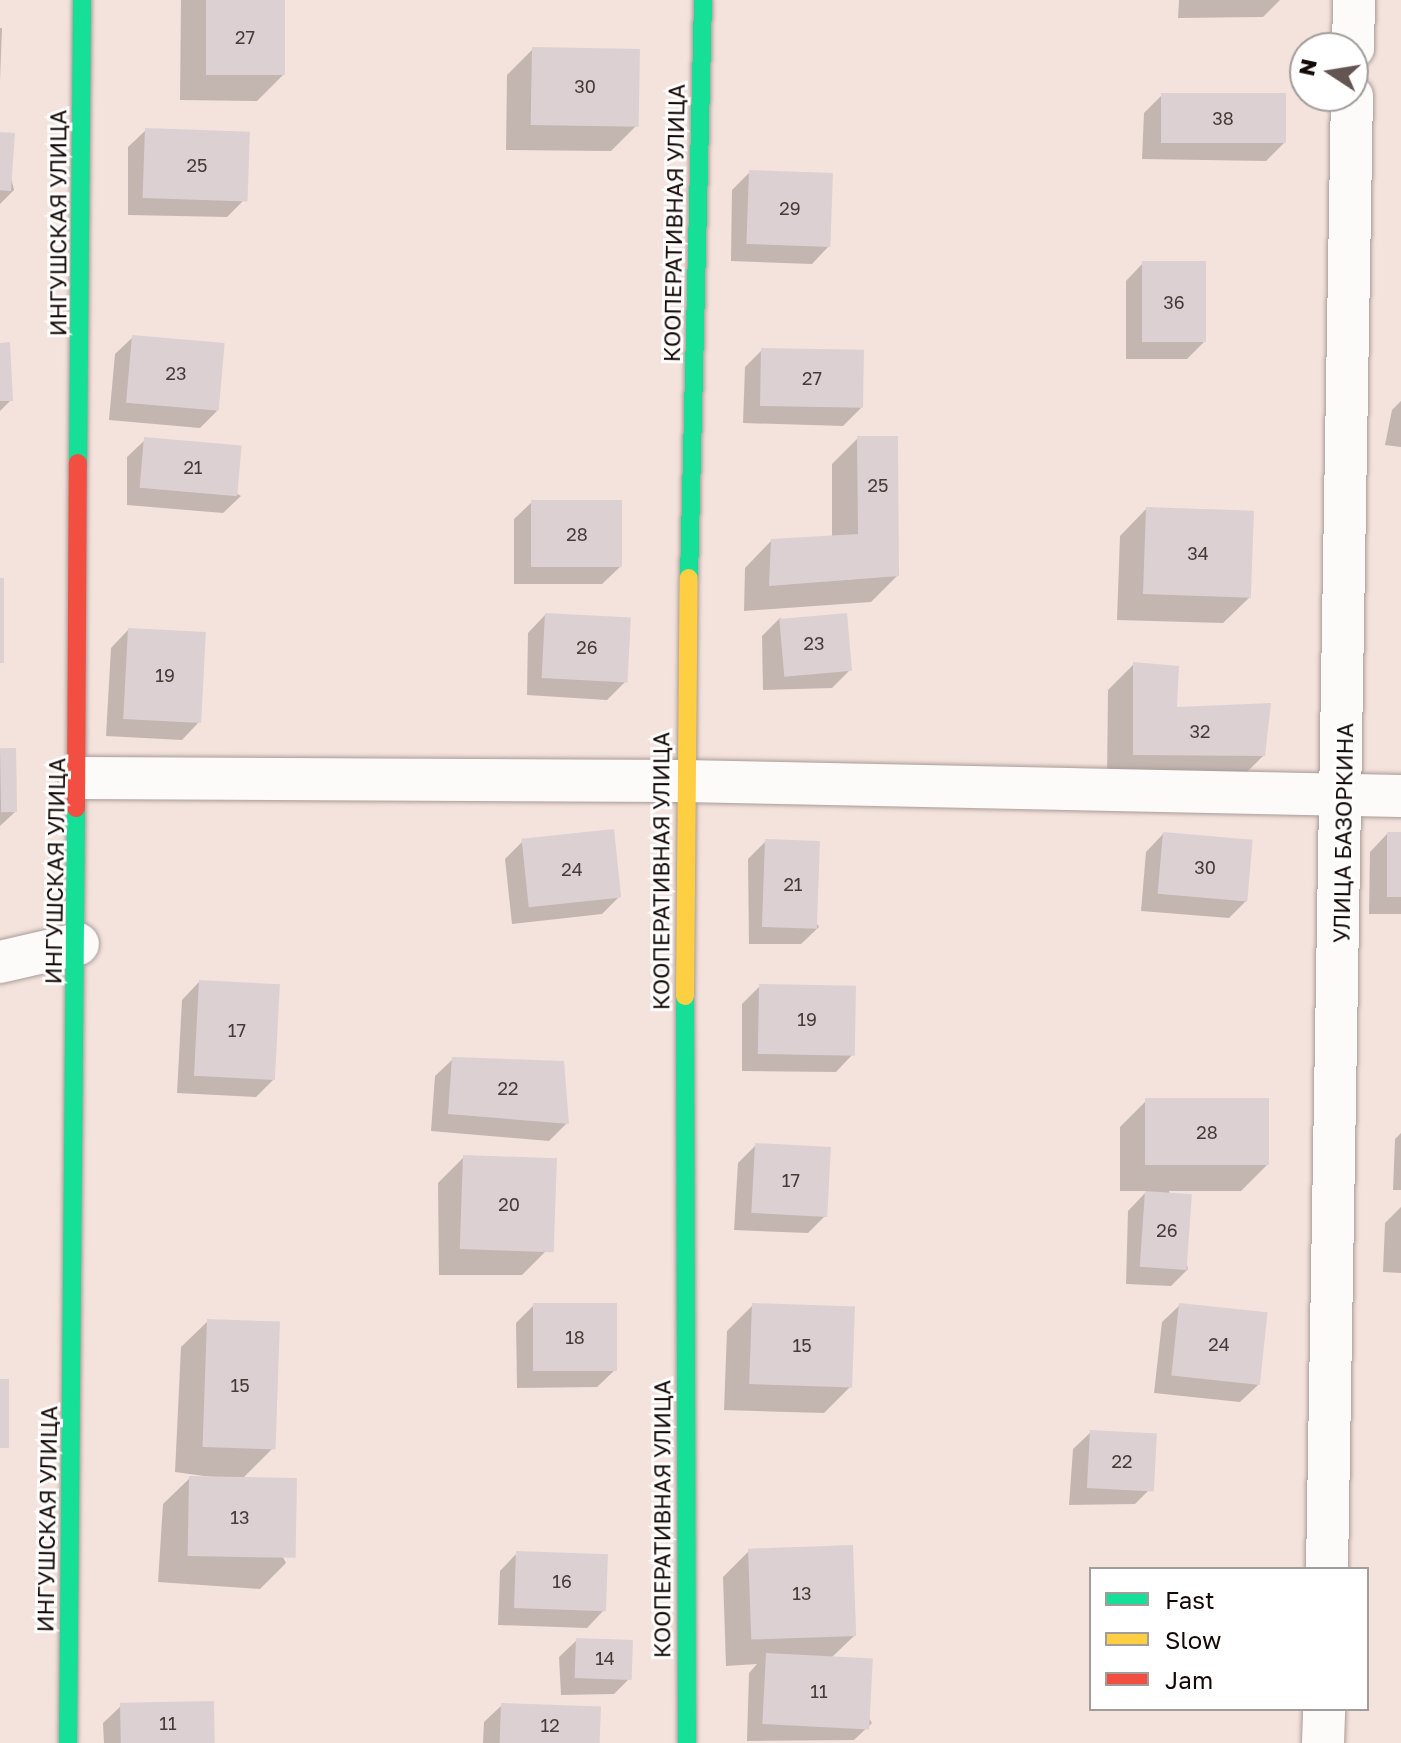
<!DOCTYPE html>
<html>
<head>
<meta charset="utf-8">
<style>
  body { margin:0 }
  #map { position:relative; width:1401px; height:1743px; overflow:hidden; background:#f4e3dd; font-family:"Golos Text",sans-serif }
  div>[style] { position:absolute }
  .shadow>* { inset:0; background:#0003 }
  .building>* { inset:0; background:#dcd0d3; transform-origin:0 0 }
  .roads { filter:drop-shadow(0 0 2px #a99b96) drop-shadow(0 0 2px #a99b96) }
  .street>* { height:42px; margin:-21px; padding:0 21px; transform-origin:21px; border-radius:21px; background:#fdfbfa }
  .fast>* { height:18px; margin:-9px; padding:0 9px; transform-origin:9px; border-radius:9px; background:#16e098 }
  .slow>* { height:18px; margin:-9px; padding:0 9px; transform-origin:9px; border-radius:9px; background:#ffcf43 }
  .jam>* { height:18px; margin:-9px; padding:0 9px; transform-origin:9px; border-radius:9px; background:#f24e42 }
  span { translate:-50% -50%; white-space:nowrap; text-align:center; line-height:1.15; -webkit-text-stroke:6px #fff; paint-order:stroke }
  .number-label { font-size:18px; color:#473b38 }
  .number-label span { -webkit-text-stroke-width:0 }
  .street-label { font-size:22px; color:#150905 }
  .legend { position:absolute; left:1089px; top:1567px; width:280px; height:144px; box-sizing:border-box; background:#fff; border:2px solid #a19d9b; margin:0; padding:10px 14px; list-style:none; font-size:24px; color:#150905 }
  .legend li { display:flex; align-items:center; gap:16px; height:40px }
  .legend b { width:40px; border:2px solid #a19d9b }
  .north { position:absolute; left:1289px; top:32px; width:80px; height:80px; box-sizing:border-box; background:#fff; border:2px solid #a19d9b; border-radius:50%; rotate:282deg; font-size:22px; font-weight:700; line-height:32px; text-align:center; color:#150905 }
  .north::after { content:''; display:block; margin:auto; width:28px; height:36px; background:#635551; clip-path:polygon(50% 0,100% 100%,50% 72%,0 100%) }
</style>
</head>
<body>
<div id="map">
  <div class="shadow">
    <i style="clip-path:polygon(181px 0,283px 0,283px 75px,257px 101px,180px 100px)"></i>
    <i style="clip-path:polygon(1179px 0,1280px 0,1263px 17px,1178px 18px)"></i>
    <i style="clip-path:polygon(0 28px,2px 28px,0 81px)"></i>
    <i style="clip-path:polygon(533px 49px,637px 125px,611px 151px,506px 150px,507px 75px)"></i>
    <i style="clip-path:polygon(1162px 95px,1284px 143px,1266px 161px,1142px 159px,1144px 113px)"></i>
    <i style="clip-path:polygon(146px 130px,245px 199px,227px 217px,128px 215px,128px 147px)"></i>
    <i style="clip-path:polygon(0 134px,14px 190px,0 204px)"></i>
    <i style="clip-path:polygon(750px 172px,829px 246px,812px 264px,731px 261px,732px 190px)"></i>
    <i style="clip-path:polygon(1143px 263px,1205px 341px,1187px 359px,1126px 359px,1126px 281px)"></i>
    <i style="clip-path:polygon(133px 337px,217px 411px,200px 428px,109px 420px,115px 354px)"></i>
    <i style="clip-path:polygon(0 345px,11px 400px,0 411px)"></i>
    <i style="clip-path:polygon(762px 350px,861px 408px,843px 426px,743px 423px,745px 367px)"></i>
    <i style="clip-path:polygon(1401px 401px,1401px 447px,1385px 445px,1392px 410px)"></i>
    <i style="clip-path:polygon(858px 438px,897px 576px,871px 602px,744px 611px,745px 568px,771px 541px,832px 537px,832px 464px)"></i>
    <i style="clip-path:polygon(145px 440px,241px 496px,223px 513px,127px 505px,127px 457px)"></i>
    <i style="clip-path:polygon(532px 502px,620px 567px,602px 584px,514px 584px,514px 519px)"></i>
    <i style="clip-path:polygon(1146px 509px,1250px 597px,1223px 623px,1117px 620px,1120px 536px)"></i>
    <i style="clip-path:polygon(545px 615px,625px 682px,607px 700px,527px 695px,528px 633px)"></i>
    <i style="clip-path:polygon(780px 618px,850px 670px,832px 688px,763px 690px,762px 636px)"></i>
    <i style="clip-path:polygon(128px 630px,199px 722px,182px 740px,106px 736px,111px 648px)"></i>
    <i style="clip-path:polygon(1134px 664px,1175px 709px,1263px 756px,1237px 782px,1107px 781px,1108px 690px)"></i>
    <i style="clip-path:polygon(0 751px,15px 812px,0 826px)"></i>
    <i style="clip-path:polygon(1163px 834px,1246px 901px,1229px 918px,1141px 911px,1146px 852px)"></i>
    <i style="clip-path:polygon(1387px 834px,1401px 834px,1401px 914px,1369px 914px,1370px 852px)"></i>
    <i style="clip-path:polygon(523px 841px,619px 897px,602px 914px,512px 924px,505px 859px)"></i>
    <i style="clip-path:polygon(766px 841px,819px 927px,801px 944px,749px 944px,748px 859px)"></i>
    <i style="clip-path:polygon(199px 982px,274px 1079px,256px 1097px,177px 1093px,182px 1000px)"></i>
    <i style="clip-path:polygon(760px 986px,853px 1054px,836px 1072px,742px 1071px,742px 1004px)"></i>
    <i style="clip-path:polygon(453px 1059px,567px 1123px,549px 1141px,431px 1131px,435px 1076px)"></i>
    <i style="clip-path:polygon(1146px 1101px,1267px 1165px,1241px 1191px,1169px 1191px,1188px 1269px,1171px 1286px,1126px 1284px,1128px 1211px,1147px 1191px,1120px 1191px,1120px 1127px)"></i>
    <i style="clip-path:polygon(1401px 1133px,1401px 1190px,1393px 1190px,1395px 1139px)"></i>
    <i style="clip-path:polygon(756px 1145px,826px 1215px,808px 1233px,734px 1230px,738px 1163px)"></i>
    <i style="clip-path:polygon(464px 1157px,548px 1249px,522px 1275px,439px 1275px,438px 1183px)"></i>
    <i style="clip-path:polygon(1401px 1207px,1401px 1273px,1383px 1272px,1385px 1223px)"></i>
    <i style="clip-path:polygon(534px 1305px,615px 1370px,597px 1387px,517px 1388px,516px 1323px)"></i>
    <i style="clip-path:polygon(753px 1305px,850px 1387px,824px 1413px,724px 1410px,727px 1331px)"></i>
    <i style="clip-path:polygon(1180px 1305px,1258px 1385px,1240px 1402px,1154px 1393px,1162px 1322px)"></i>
    <i style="clip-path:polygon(208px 1321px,272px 1449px,242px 1479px,286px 1563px,260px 1589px,158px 1582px,163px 1504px,190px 1478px,219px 1478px,175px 1472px,181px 1347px)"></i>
    <i style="clip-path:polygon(1091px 1432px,1153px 1486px,1135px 1504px,1069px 1505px,1073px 1449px)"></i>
    <i style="clip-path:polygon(749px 1551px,854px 1636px,831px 1658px,872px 1723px,854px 1740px,747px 1741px,749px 1673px,757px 1664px,726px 1666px,723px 1577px)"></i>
    <i style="clip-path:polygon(517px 1553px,604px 1610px,587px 1628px,498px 1625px,500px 1571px)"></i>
    <i style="clip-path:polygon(577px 1640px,632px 1676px,614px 1694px,561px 1695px,559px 1657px)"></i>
    <i style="clip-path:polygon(502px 1705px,597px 1743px,483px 1743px,484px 1722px)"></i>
    <i style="clip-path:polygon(121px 1706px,213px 1743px,104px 1743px,103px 1723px)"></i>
  </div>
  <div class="building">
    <i style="left:206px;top:0;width:79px;height:75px"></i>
    <i style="left:532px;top:47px;width:108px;height:78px;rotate:1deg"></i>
    <i style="left:1161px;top:93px;width:125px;height:50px"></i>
    <i style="left:145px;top:128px;width:105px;height:70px;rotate:2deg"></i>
    <i style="left:0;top:132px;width:15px;height:58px;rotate:4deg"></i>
    <i style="left:749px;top:170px;width:84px;height:74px;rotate:2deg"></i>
    <i style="left:1142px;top:261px;width:64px;height:81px"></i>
    <i style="left:132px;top:335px;width:93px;height:68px;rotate:5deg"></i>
    <i style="clip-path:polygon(10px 342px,13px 401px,0 401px,0 343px)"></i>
    <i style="left:761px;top:348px;width:103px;height:58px;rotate:1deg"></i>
    <i style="clip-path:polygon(857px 436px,898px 436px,899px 576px,769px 586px,771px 539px,858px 534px)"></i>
    <i style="left:144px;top:437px;width:98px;height:51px;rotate:5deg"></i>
    <i style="left:531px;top:500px;width:91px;height:67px"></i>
    <i style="left:1146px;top:507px;width:108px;height:87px;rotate:2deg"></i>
    <i style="left:0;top:578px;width:4px;height:85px"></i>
    <i style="left:545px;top:613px;width:86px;height:65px;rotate:3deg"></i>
    <i style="left:847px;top:613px;width:58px;height:68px;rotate:85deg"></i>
    <i style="left:128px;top:628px;width:78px;height:91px;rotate:3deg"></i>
    <i style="clip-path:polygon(1133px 662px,1179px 666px,1177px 707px,1271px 703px,1265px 756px,1133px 755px)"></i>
    <i style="left:16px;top:748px;width:64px;height:16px;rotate:89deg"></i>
    <i style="left:614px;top:829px;width:69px;height:93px;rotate:84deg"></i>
    <i style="left:1163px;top:832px;width:90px;height:62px;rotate:5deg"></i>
    <i style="left:1387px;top:832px;width:14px;height:65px"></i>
    <i style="left:765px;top:839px;width:55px;height:88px;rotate:2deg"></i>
    <i style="left:199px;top:980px;width:81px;height:96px;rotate:3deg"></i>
    <i style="left:759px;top:984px;width:97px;height:70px;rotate:1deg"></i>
    <i style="clip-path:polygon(452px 1057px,564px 1061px,569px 1124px,448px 1114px)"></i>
    <i style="left:1269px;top:1098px;width:67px;height:124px;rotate:90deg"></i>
    <i style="left:755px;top:1143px;width:76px;height:70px;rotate:3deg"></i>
    <i style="left:463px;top:1155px;width:94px;height:94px;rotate:2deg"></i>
    <i style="left:1145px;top:1191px;width:47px;height:76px;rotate:4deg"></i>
    <i style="left:533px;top:1303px;width:84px;height:68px"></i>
    <i style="left:752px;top:1303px;width:103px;height:81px;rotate:2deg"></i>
    <i style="left:1179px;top:1303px;width:89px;height:73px;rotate:6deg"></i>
    <i style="left:207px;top:1319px;width:73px;height:128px;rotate:2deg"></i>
    <i style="left:0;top:1379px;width:9px;height:69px"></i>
    <i style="left:1090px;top:1430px;width:67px;height:58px;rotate:3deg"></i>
    <i style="left:189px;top:1476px;width:108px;height:80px;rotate:1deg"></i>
    <i style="left:853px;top:1545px;width:91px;height:105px;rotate:88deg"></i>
    <i style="left:516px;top:1551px;width:92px;height:57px;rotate:2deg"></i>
    <i style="left:576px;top:1638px;width:57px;height:40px;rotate:2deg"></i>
    <i style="left:766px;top:1653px;width:107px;height:71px;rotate:3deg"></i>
    <i style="left:214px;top:1701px;width:42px;height:94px;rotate:89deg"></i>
    <i style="left:501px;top:1703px;width:100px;height:40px;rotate:2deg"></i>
  </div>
  <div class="roads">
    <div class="street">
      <i style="left:1353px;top:48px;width:48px;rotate:-88.8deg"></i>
      <i style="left:80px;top:778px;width:604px;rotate:0.28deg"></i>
      <i style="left:684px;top:781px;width:717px;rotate:1.2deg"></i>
      <i style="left:0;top:962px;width:80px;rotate:-13deg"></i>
      <i style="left:1327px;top:1569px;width:1473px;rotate:-89.03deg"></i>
      <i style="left:1323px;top:1743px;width:34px;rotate:-88deg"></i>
    </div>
    <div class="fast">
      <i style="left:78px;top:463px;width:463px;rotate:-89.5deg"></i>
      <i style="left:689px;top:578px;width:578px;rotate:-88.61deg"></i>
      <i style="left:685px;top:996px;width:747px;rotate:89.85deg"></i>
      <i style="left:68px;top:1743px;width:935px;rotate:-89.51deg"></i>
    </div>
    <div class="slow">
      <i style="left:685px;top:996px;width:418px;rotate:-89.5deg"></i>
    </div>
    <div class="jam">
      <i style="left:76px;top:808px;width:345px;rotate:-89.7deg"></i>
    </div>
  </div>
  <div class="number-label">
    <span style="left:245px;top:37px">27</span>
    <span style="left:585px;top:86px">30</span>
    <span style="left:1223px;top:118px">38</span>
    <span style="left:197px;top:165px">25</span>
    <span style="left:790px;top:208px">29</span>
    <span style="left:1174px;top:302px">36</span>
    <span style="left:176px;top:373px">23</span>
    <span style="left:812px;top:378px">27</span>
    <span style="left:193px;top:467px">21</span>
    <span style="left:878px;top:485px">25</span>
    <span style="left:577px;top:534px">28</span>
    <span style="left:1198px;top:553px">34</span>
    <span style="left:814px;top:643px">23</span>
    <span style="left:587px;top:647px">26</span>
    <span style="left:165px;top:675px">19</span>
    <span style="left:1200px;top:731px">32</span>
    <span style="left:1205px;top:867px">30</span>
    <span style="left:572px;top:869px">24</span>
    <span style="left:793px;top:884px">21</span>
    <span style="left:807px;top:1019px">19</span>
    <span style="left:237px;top:1030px">17</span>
    <span style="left:508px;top:1088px">22</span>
    <span style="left:1207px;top:1132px">28</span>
    <span style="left:791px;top:1180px">17</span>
    <span style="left:509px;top:1204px">20</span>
    <span style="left:1167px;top:1230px">26</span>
    <span style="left:575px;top:1337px">18</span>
    <span style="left:1219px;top:1344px">24</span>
    <span style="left:802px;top:1345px">15</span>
    <span style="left:240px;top:1385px">15</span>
    <span style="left:1122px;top:1461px">22</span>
    <span style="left:240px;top:1517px">13</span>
    <span style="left:562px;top:1581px">16</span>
    <span style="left:802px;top:1593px">13</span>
    <span style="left:605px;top:1658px">14</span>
    <span style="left:819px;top:1691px">11</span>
    <span style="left:168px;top:1723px">11</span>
    <span style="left:550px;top:1725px">12</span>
  </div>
  <div class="street-label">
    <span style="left:58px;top:223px;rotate:-90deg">ИНГУШСКАЯ УЛИЦА</span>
    <span style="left:674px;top:223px;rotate:-89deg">КООПЕРАТИВНАЯ УЛИЦА</span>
    <span style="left:1343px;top:833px;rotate:-89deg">УЛИЦА БАЗОРКИНА</span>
    <span style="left:55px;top:871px;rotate:-89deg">ИНГУШСКАЯ УЛИЦА</span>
    <span style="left:661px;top:871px;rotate:-90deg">КООПЕРАТИВНАЯ УЛИЦА</span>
    <span style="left:47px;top:1519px;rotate:-89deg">ИНГУШСКАЯ УЛИЦА</span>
    <span style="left:662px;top:1519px;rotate:-90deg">КООПЕРАТИВНАЯ УЛИЦА</span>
  </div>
  <ul class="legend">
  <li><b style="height:10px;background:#16e098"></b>Fast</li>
  <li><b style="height:10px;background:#ffcf43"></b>Slow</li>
  <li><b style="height:10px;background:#f24e42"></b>Jam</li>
  </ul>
  <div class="north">N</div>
</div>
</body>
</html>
